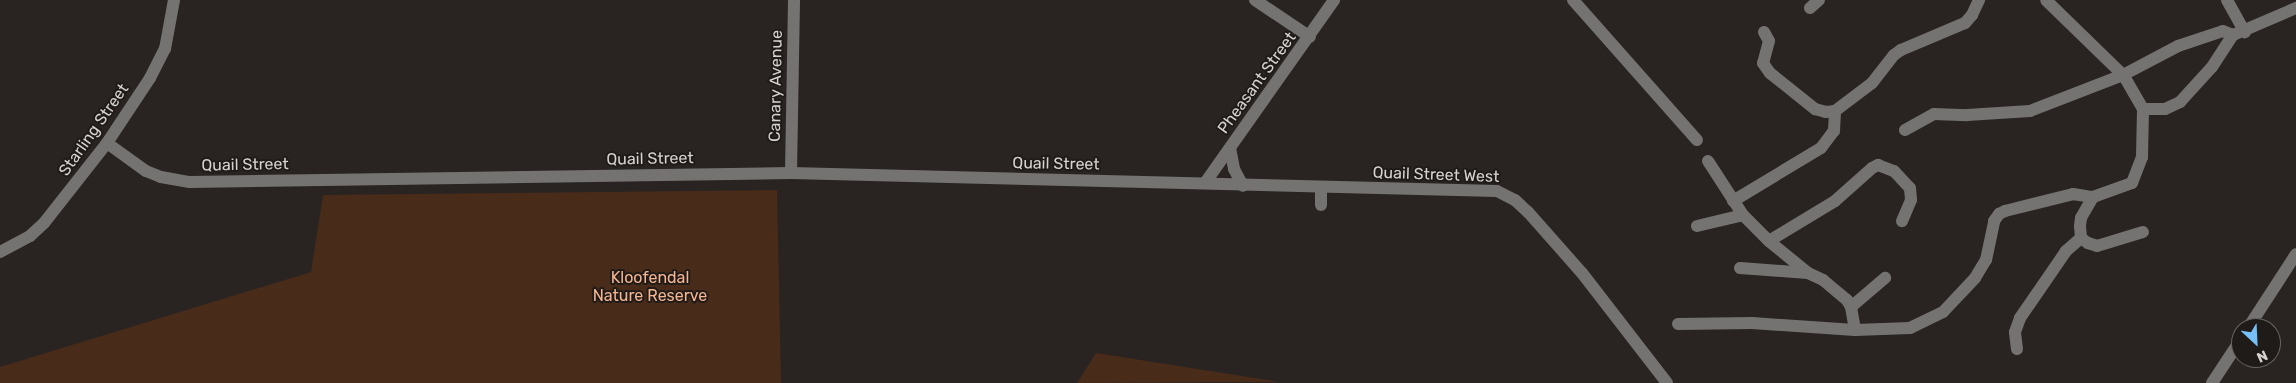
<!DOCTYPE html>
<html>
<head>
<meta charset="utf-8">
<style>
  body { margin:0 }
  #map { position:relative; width:2296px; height:383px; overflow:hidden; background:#292422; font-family:Rubik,sans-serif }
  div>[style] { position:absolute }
  .green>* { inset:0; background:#492b19 }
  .minor>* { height:12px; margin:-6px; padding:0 6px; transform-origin:6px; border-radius:6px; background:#757371 }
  span { translate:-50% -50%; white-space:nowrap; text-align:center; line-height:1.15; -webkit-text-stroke:4px #1f1b19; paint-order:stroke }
  .street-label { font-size:16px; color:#d5d2d0 }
  .park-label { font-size:16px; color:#f7b490 }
  .north { position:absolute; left:2231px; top:318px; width:50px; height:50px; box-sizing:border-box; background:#1f1b19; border:1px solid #686462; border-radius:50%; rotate:155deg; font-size:14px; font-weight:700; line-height:20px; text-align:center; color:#d5d2d0 }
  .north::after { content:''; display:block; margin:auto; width:18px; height:22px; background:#75c0f6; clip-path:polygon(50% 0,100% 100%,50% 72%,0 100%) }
</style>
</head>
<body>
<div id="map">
  <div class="green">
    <i style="clip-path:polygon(777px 190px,781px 383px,0 383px,0 367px,311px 272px,323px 195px)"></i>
    <i style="clip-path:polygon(1096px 353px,1280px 382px,1077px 383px)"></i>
  </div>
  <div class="minor">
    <i style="left:1255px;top:0;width:66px;rotate:33.9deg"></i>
    <i style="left:1573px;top:0;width:187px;rotate:48.5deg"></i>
    <i style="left:2227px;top:0;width:37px;rotate:61deg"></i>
    <i style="left:1810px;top:8px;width:12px;rotate:-42deg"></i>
    <i style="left:1764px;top:32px;width:10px;rotate:61deg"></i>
    <i style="left:1769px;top:41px;width:23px;rotate:105deg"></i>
    <i style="left:1763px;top:63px;width:12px;rotate:55deg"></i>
    <i style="left:1770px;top:73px;width:58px;rotate:38.7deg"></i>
    <i style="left:1815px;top:109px;width:11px;rotate:15deg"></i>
    <i style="left:1826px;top:112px;width:9px;rotate:-6deg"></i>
    <i style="left:2143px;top:109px;width:22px"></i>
    <i style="left:2165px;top:109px;width:17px;rotate:-25deg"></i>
    <i style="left:2180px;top:102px;width:47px;rotate:-47.6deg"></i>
    <i style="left:2212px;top:67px;width:38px;rotate:-57deg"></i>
    <i style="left:2233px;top:35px;width:69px;rotate:-23.2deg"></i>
    <i style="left:1905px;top:130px;width:33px;rotate:-29deg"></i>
    <i style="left:1934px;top:114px;width:33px;rotate:2deg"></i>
    <i style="left:1967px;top:115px;width:63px;rotate:-3.6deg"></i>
    <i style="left:2030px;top:111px;width:100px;rotate:-21.2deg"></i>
    <i style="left:2123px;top:75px;width:62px;rotate:-27.8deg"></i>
    <i style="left:2178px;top:46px;width:47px;rotate:-18.4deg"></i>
    <i style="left:2223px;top:31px;width:11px;rotate:22deg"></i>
    <i style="left:107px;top:143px;width:48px;rotate:35.7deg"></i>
    <i style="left:146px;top:171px;width:16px;rotate:22deg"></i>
    <i style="left:161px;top:177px;width:29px;rotate:10deg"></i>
    <i style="left:190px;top:182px;width:601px;rotate:-0.86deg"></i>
    <i style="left:791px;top:173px;width:706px;rotate:1.46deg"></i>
    <i style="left:1497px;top:191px;width:20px;rotate:27deg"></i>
    <i style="left:1515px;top:200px;width:18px;rotate:43deg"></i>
    <i style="left:1528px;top:212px;width:81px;rotate:48.5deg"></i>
    <i style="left:1582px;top:273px;width:139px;rotate:52.3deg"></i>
    <i style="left:1230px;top:148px;width:21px;rotate:79deg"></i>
    <i style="left:1234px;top:169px;width:19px;rotate:62deg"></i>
    <i style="left:1708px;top:161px;width:64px;rotate:57.1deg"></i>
    <i style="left:1743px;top:215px;width:37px;rotate:45deg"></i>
    <i style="left:1769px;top:241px;width:50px;rotate:39.4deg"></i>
    <i style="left:791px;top:173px;width:173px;rotate:-89deg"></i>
    <i style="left:1205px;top:183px;width:224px;rotate:-54.8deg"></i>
    <i style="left:2093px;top:197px;width:24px;rotate:120deg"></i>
    <i style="left:2081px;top:218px;width:8px;rotate:97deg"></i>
    <i style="left:2080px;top:226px;width:12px;rotate:85deg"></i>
    <i style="left:2081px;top:238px;width:9px;rotate:36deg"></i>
    <i style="left:2088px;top:243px;width:9px;rotate:18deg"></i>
    <i style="left:2097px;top:246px;width:48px;rotate:-16.9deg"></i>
    <i style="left:1733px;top:201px;width:103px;rotate:-31.1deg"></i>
    <i style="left:1821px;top:148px;width:21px;rotate:-53deg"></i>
    <i style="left:1834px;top:131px;width:20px;rotate:-87deg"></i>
    <i style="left:1835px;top:111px;width:46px;rotate:-37.1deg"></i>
    <i style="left:1872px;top:83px;width:36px;rotate:-52deg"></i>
    <i style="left:1894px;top:55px;width:9px;rotate:-36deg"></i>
    <i style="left:1901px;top:50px;width:69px;rotate:-22.9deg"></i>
    <i style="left:1965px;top:23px;width:11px;rotate:-49deg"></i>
    <i style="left:1972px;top:15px;width:17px;rotate:-65deg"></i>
    <i style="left:1321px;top:205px;width:18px;rotate:-90deg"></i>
    <i style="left:1697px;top:226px;width:47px;rotate:-13.4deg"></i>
    <i style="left:1769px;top:241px;width:77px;rotate:-31.2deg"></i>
    <i style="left:1835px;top:201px;width:50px;rotate:-41.7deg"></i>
    <i style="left:1872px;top:168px;width:7px;rotate:-27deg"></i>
    <i style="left:1878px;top:165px;width:17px;rotate:21deg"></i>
    <i style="left:1894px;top:171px;width:23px;rotate:47deg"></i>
    <i style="left:1910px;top:188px;width:12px;rotate:85deg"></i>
    <i style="left:1911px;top:200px;width:23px;rotate:113deg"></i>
    <i style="left:0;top:252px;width:34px;rotate:-28deg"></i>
    <i style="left:30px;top:236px;width:19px;rotate:-43deg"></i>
    <i style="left:44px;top:223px;width:102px;rotate:-51.8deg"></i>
    <i style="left:107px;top:143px;width:78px;rotate:-56.5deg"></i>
    <i style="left:150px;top:78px;width:33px;rotate:-63deg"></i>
    <i style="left:165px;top:49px;width:50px;rotate:-79.6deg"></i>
    <i style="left:1740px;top:268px;width:68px;rotate:4.2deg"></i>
    <i style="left:1808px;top:273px;width:17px;rotate:25deg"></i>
    <i style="left:1823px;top:280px;width:31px;rotate:40deg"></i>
    <i style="left:1847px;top:300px;width:8px;rotate:60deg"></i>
    <i style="left:1851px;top:307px;width:23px;rotate:80deg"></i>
    <i style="left:1851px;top:307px;width:45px;rotate:-40.5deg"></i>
    <i style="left:1678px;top:324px;width:74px;rotate:-0.8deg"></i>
    <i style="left:1752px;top:323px;width:103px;rotate:3.9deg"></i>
    <i style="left:1855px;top:330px;width:55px;rotate:-2.1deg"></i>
    <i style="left:1910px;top:328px;width:37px;rotate:-26deg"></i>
    <i style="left:1943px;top:312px;width:47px;rotate:-46.7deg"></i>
    <i style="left:1975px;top:278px;width:21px;rotate:-59deg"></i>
    <i style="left:1986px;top:260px;width:40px;rotate:-78deg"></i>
    <i style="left:1994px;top:221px;width:9px;rotate:-54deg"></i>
    <i style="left:1999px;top:214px;width:7px;rotate:-27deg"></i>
    <i style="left:2005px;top:211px;width:70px;rotate:-14deg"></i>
    <i style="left:2073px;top:194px;width:20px;rotate:9deg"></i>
    <i style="left:2093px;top:197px;width:41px;rotate:-19.7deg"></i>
    <i style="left:2132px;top:183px;width:28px;rotate:-69deg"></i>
    <i style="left:2142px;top:157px;width:48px;rotate:-88.8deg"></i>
    <i style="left:2143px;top:109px;width:39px;rotate:-120deg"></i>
    <i style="left:2123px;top:75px;width:107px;rotate:-135.8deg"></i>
    <i style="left:2248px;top:328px;width:88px;rotate:-57deg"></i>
    <i style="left:2017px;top:349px;width:17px;rotate:-97deg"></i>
    <i style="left:2015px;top:332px;width:15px;rotate:-70deg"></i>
    <i style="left:2020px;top:318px;width:81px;rotate:-55.5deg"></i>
    <i style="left:2066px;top:251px;width:20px;rotate:-41deg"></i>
    <i style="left:2212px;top:383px;width:53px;rotate:-56.6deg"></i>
  </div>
  <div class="street-label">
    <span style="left:1257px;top:83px;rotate:-54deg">Pheasant Street</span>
    <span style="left:776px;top:86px;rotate:-89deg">Canary Avenue</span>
    <span style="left:94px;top:130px;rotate:-55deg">Starling Street</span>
    <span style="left:650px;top:159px;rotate:-1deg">Quail Street</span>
    <span style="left:1056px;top:164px;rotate:1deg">Quail Street</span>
    <span style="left:245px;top:165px;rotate:-1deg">Quail Street</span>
    <span style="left:1436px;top:175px;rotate:2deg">Quail Street West</span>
  </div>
  <div class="park-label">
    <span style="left:650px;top:287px">Kloofendal<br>Nature Reserve</span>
  </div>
  <div class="north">N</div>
</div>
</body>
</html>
